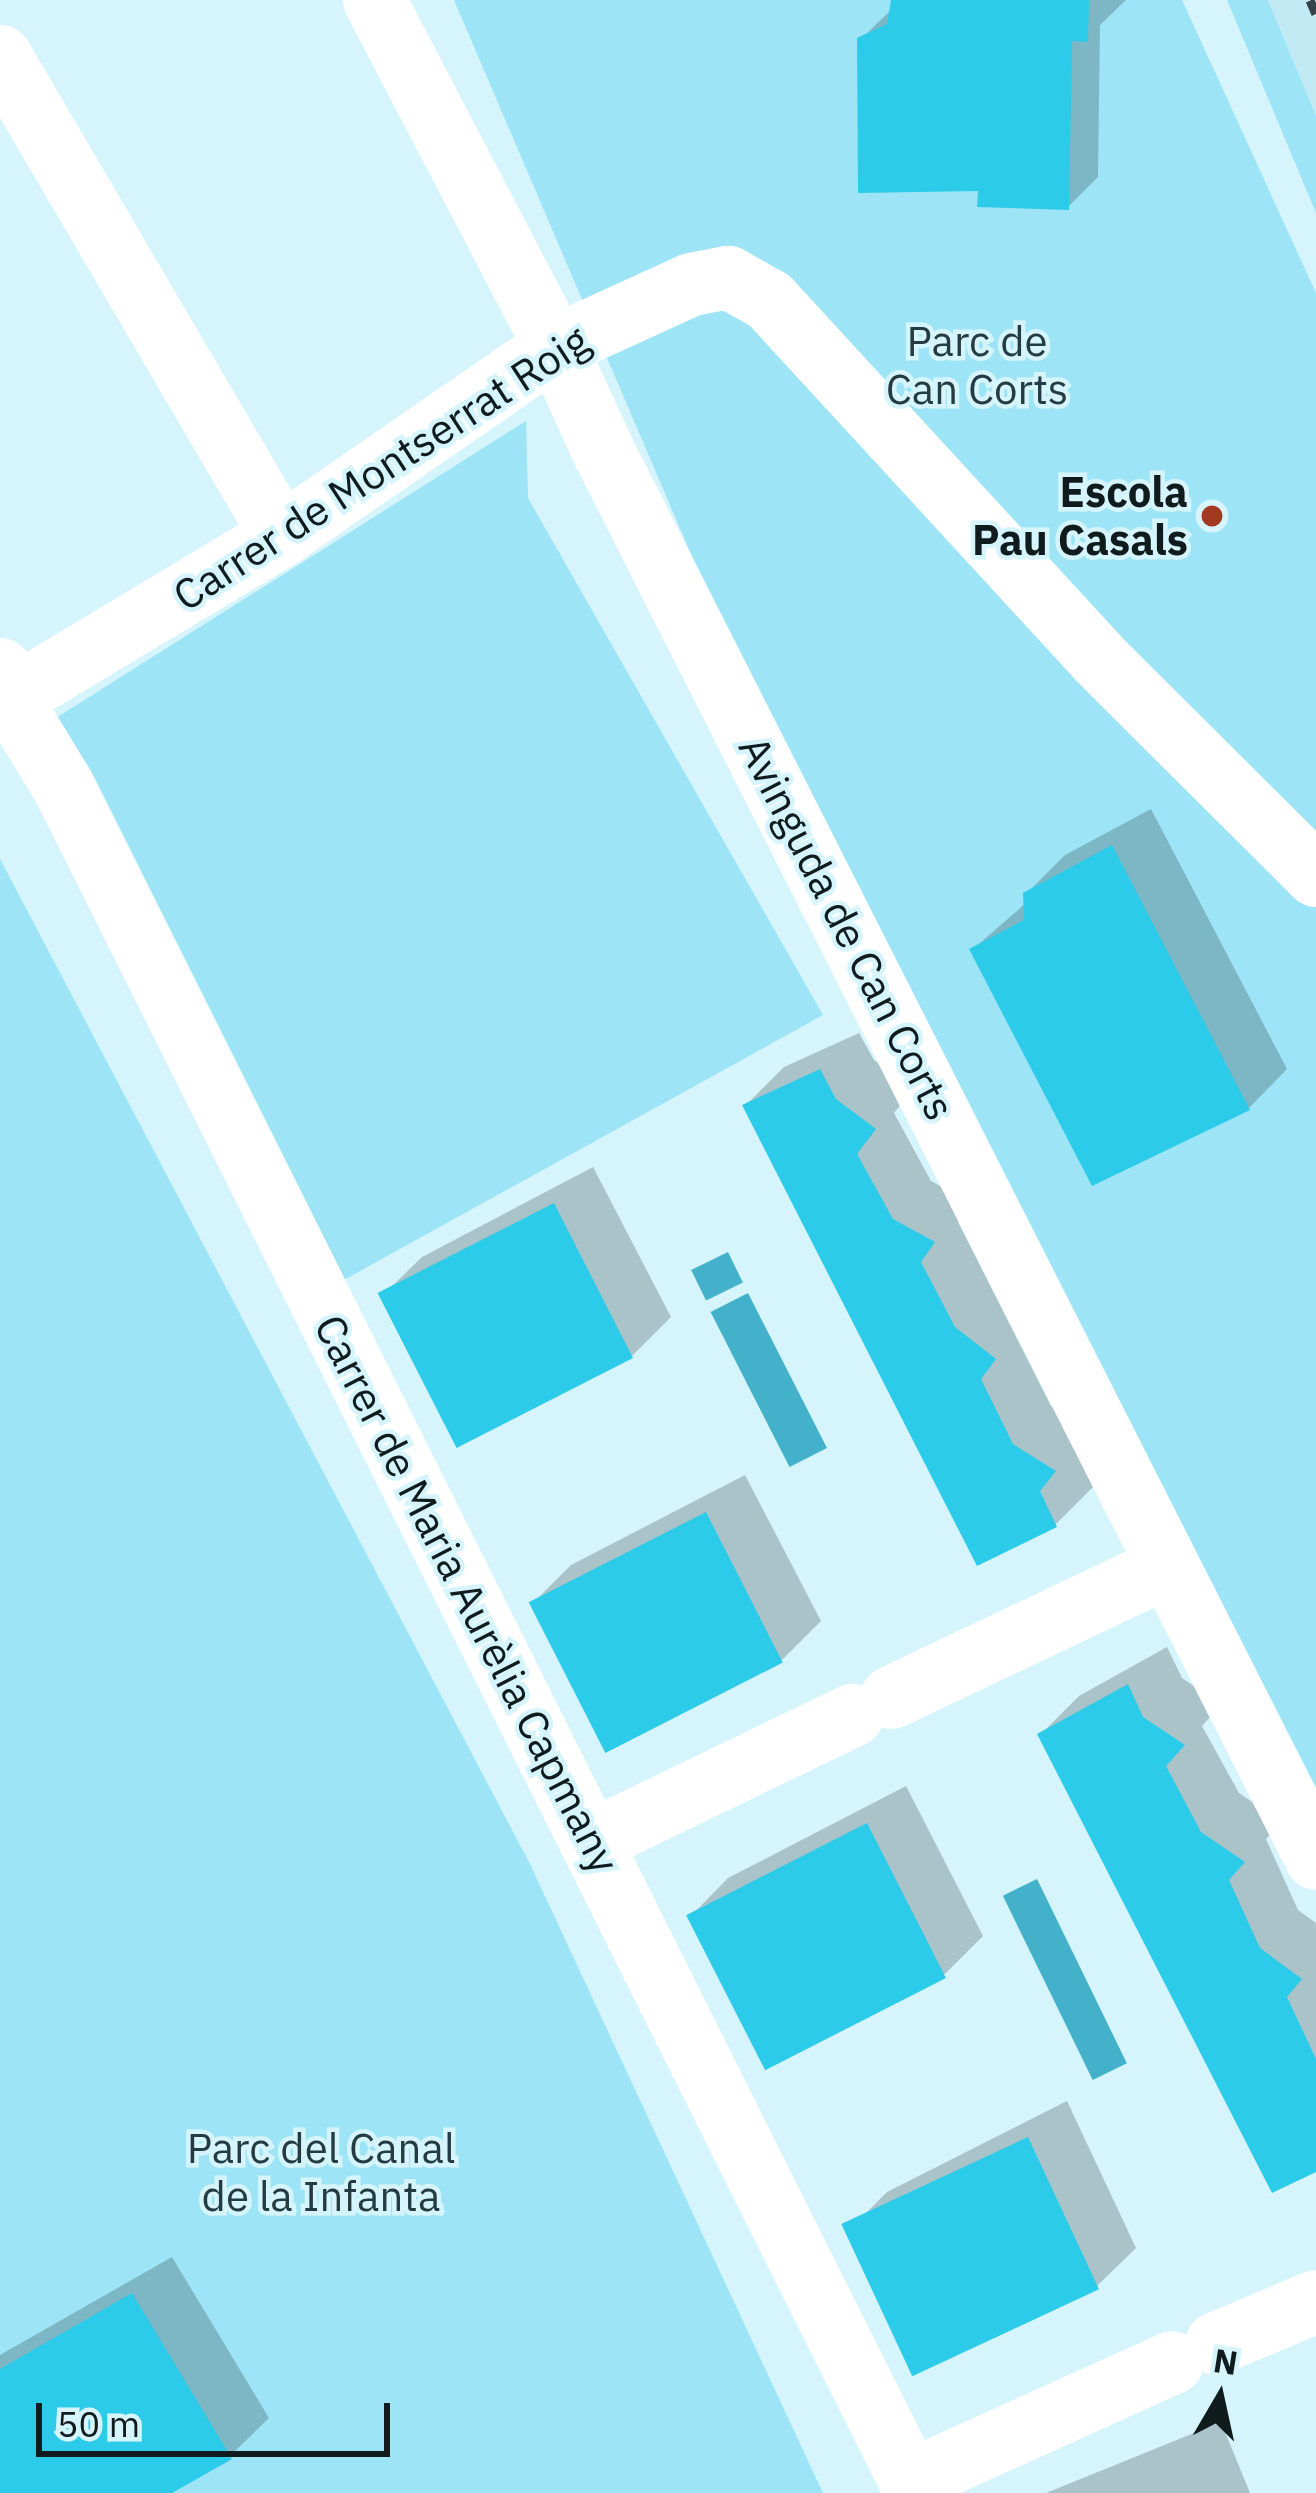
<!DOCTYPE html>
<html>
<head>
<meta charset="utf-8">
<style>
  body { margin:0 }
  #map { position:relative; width:1316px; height:2493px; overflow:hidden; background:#d5f4fc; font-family:"IBM Plex Sans",sans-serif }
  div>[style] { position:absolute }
  .built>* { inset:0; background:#c1eaf4 }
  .green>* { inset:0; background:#9de4f6 }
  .water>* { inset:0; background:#43b1c9; transform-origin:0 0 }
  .shadow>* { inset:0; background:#0003 }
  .building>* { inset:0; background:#2ccbe9; transform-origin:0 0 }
  .minor>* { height:63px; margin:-31.5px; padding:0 31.5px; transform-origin:31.5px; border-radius:31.5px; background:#fff }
  .rail>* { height:9px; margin-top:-4.5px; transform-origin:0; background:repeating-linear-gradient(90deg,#354448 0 15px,transparent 0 30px) }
  .dots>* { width:33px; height:33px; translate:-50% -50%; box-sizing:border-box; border:6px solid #d5f4fc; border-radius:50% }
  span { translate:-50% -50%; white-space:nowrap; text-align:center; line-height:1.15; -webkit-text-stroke:9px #d5f4fc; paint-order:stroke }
  .park-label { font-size:42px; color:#233b41 }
  .street-label { font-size:42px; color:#101b1e }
  .poi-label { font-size:42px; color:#101b1e; font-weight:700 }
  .right { translate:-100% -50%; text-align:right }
  .north { position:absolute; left:1160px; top:2337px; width:120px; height:120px; -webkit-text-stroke:9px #d5f4fc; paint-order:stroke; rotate:9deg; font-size:33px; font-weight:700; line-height:48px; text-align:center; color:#101b1e }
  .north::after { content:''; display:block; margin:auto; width:42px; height:54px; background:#101b1e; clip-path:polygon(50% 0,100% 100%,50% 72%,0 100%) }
  .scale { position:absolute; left:36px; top:2403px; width:354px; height:54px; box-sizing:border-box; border:6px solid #101b1e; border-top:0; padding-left:15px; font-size:36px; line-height:42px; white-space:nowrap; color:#101b1e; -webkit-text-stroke:9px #d5f4fc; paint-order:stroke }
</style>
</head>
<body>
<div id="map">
  <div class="built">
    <i style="clip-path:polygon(1268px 0,1316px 0,1316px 116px)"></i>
  </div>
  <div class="green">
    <i style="clip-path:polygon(454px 0,1182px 0,1316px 293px,1316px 1889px,711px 601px)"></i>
    <i style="clip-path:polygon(1227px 0,1268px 0,1316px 116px,1316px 213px)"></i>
    <i style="clip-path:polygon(526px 421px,528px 498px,823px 1015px,342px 1281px,56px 718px)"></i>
    <i style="clip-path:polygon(0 859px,530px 1864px,823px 2493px,0 2493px)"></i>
  </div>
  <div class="water">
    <i style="left:728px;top:1252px;width:34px;height:41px;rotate:64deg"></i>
    <i style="left:748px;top:1293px;width:174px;height:42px;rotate:63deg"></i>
    <i style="left:1037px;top:1879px;width:205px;height:38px;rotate:64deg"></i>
  </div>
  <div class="shadow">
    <i style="clip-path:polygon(894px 0,1126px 0,1100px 25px,1098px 177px,1068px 207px,981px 188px,860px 40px,893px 8px)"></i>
    <i style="clip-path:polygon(1151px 809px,1287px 1069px,1249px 1108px,972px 950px,1026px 903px,1026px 894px,1065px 855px)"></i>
    <i style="clip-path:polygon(859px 1033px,874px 1060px,913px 1089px,894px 1113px,931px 1181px,971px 1203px,958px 1222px,1051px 1406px,1092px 1432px,1094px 1486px,1055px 1525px,746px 1105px,784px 1067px)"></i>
    <i style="clip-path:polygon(593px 1167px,671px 1317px,632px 1356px,383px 1295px,422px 1257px)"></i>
    <i style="clip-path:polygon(745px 1475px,821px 1621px,782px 1660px,533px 1603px,571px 1565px)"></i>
    <i style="clip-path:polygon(1167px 1647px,1182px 1678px,1221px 1705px,1202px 1726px,1239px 1793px,1281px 1822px,1266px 1839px,1298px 1910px,1316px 1923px,1316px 2169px,1040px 1735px,1079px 1696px)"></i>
    <i style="clip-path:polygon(906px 1786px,983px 1936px,945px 1974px,690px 1917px,728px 1878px)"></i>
    <i style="clip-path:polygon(1067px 2101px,1136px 2248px,1097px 2286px,848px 2231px,887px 2192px)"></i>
    <i style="clip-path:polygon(172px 2257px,269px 2418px,230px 2456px,166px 2493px,0 2493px,0 2355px)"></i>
    <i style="clip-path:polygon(1221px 2422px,1250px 2493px,1046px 2493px)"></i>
  </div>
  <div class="building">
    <i style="clip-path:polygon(891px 0,1089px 0,1088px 42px,1072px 41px,1069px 210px,977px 207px,978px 191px,858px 193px,857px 38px,887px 24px)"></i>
    <i style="clip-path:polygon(1112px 845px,1250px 1110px,1092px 1186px,969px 949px,1024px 920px,1023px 893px)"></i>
    <i style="clip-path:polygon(820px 1069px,836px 1099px,876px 1129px,857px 1154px,893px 1219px,935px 1242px,921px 1262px,955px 1327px,996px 1359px,981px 1379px,1013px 1444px,1056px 1471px,1040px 1491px,1057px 1527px,977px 1566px,742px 1105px)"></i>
    <i style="left:554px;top:1203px;width:174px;height:198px;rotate:63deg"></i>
    <i style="left:706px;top:1512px;width:169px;height:199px;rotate:63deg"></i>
    <i style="clip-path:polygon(1128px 1684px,1143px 1717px,1185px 1745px,1166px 1766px,1201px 1832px,1245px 1862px,1229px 1880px,1260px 1948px,1302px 1979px,1287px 1997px,1316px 2059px,1316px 2172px,1272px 2193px,1037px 1734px)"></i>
    <i style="left:867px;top:1823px;width:174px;height:203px;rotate:63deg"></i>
    <i style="left:1028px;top:2137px;width:168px;height:206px;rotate:65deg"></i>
    <i style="clip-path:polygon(132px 2293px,232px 2459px,172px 2493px,0 2493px,0 2369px)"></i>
  </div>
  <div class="minor">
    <i style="left:374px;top:0;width:390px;rotate:62.4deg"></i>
    <i style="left:555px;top:346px;width:115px;rotate:65.4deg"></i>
    <i style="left:603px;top:451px;width:1577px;rotate:63.13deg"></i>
    <i style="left:0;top:56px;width:555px;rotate:59.6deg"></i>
    <i style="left:0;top:669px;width:32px;rotate:72deg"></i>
    <i style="left:10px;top:699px;width:102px;rotate:58.7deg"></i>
    <i style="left:63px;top:786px;width:1908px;rotate:63.45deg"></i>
    <i style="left:0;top:704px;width:328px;rotate:-31deg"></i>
    <i style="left:281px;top:535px;width:333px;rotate:-34.6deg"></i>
    <i style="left:555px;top:346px;width:149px;rotate:-24.5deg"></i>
    <i style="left:691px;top:284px;width:38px;rotate:-11deg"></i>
    <i style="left:728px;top:277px;width:47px;rotate:29.3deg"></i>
    <i style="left:769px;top:300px;width:485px;rotate:47.4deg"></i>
    <i style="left:1097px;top:657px;width:309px;rotate:44.9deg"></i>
    <i style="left:891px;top:1697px;width:303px;rotate:-25.4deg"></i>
    <i style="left:591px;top:1841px;width:290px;rotate:-25.8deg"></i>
    <i style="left:1216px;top:2343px;width:108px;rotate:-22.8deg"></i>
    <i style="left:911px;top:2480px;width:286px;rotate:-24.3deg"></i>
  </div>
  <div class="rail">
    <i style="left:1310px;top:0;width:15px;rotate:67deg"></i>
  </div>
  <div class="dots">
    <i style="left:1212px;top:516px;background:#a23920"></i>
  </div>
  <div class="park-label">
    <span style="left:977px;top:365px">Parc de<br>Can Corts</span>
    <span style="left:321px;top:2172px">Parc del Canal<br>de la Infanta</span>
  </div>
  <div class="street-label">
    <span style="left:381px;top:468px;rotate:-33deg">Carrer de Montserrat Roig</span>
    <span style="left:847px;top:928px;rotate:63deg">Avinguda de Can Corts</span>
    <span style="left:467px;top:1594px;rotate:63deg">Carrer de Maria Aurèlia Capmany</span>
  </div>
  <div class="poi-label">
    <span class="right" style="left:1188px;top:516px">Escola<br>Pau Casals</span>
  </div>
  <div class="north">N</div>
  <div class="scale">50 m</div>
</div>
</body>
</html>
